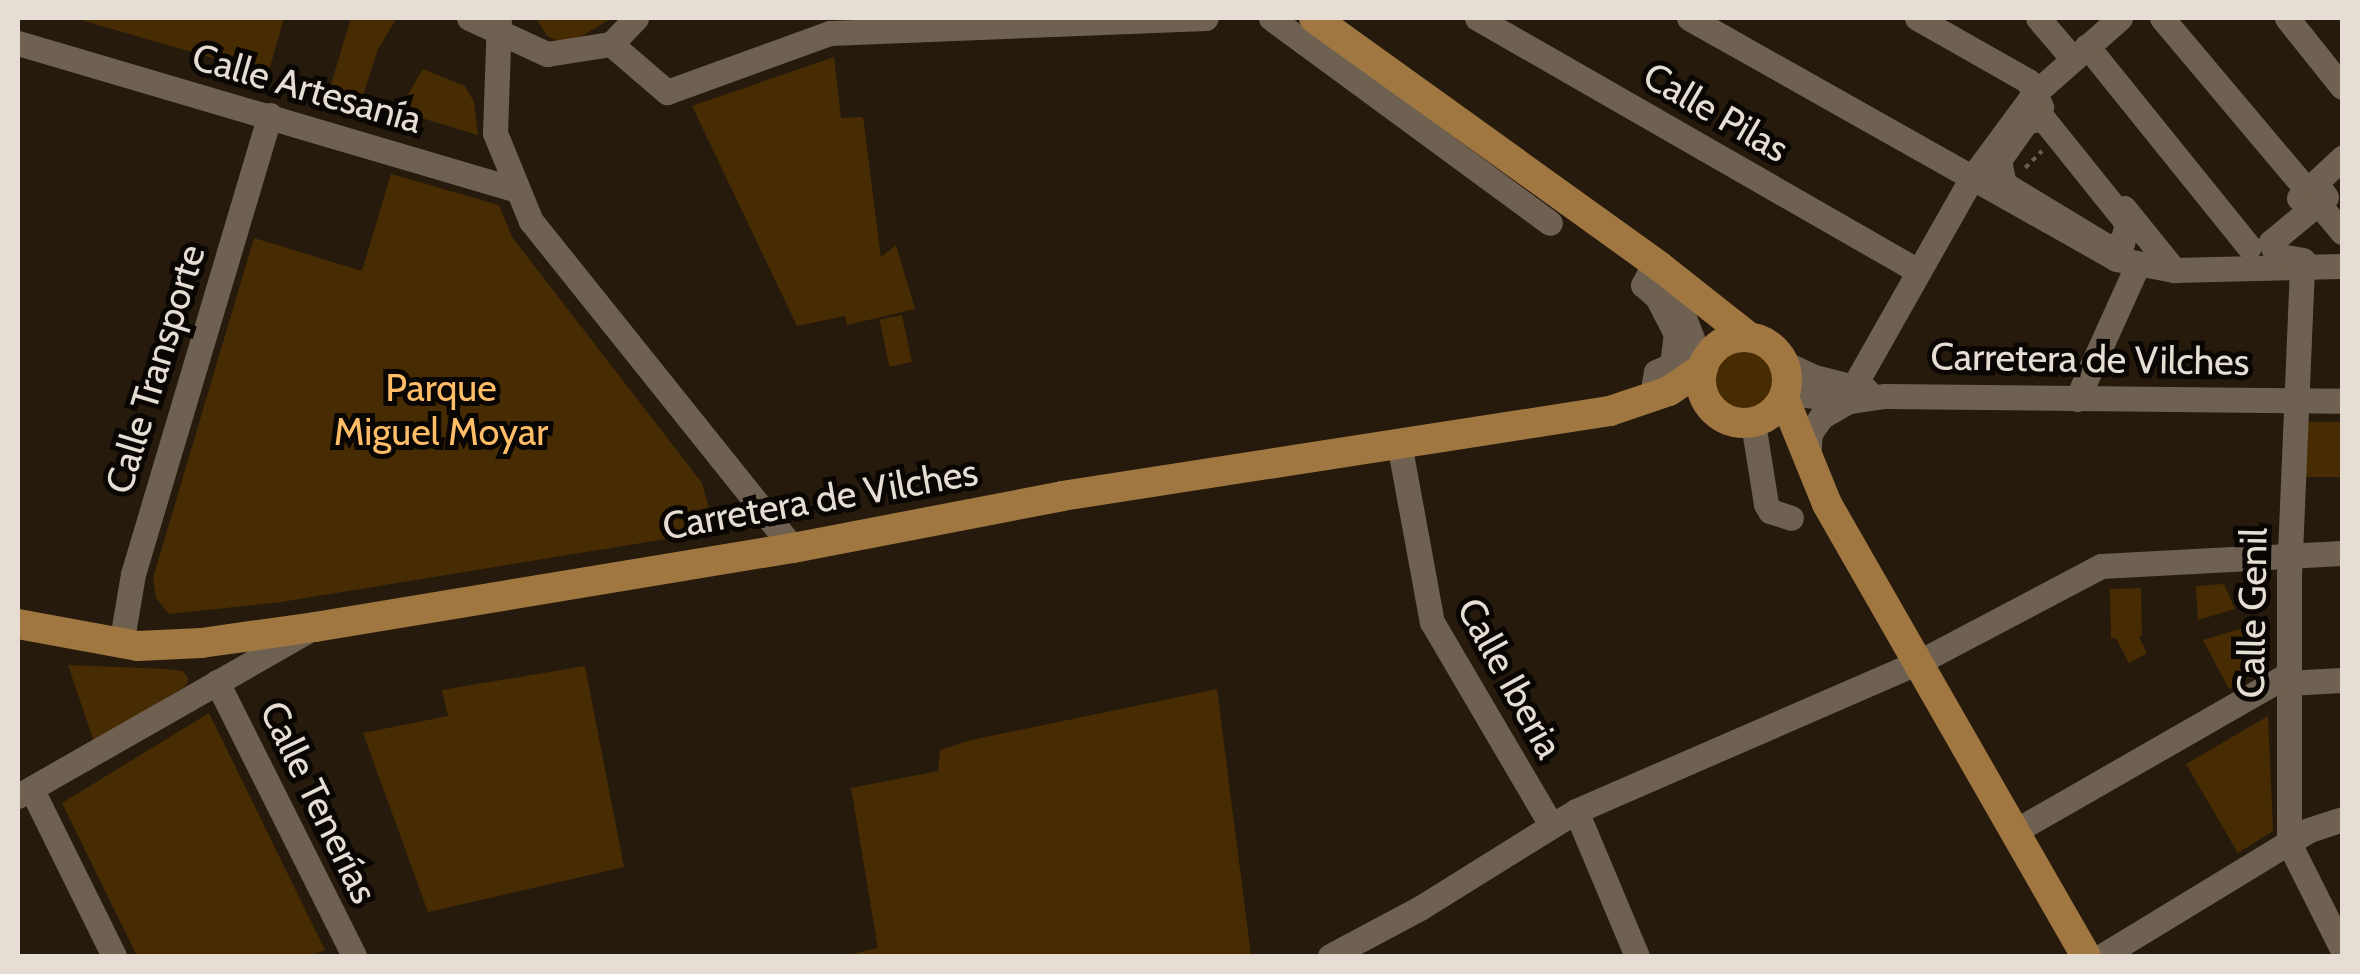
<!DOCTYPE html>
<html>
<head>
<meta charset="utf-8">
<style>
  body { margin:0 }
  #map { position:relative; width:2360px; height:974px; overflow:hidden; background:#251a0c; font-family:Cabin,sans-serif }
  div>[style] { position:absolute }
  .green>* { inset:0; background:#472c03; transform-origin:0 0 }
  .round { border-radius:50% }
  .path>* { height:4px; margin-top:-2px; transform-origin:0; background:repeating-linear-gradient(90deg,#685e51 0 5px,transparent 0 10px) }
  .minor>* { height:25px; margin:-12.5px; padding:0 12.5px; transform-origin:12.5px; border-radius:12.5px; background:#6e6151 }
  .major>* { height:30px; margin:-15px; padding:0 15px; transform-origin:15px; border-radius:15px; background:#a07740 }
  .major>.ring { margin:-15px; padding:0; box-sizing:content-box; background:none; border:30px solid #a07740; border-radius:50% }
  span { translate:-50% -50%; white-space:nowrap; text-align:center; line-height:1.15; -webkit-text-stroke:10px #0a0603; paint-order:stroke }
  .street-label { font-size:38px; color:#e6ded5 }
  .park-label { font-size:38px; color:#ffbd68 }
  .frame { position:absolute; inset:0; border:20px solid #e6ded5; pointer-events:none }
</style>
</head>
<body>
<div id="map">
  <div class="green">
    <i style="clip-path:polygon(74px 18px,284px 18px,268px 74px)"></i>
    <i style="clip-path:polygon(351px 18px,397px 18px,378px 49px,361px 102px,329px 91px)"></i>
    <i style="clip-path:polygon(536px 18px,612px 18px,575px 40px,560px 42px,547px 36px)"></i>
    <i style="clip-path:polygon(834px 57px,841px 118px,863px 117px,881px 257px,896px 245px,915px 309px,847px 325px,845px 316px,797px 326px,692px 106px)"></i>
    <i style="clip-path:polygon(423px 69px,465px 86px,474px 102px,478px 135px,398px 111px)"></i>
    <i style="clip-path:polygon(391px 174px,499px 205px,512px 237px,702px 483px,715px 531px,281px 602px,169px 614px,156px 598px,153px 578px,254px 238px,362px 271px)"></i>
    <i style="left:902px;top:315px;width:48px;height:23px;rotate:78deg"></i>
    <i class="round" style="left:1716px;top:350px;width:62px;height:62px"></i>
    <i style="left:2306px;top:422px;width:36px;height:55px"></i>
    <i style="clip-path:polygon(2224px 584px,2235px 609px,2198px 620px,2196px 586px)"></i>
    <i style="clip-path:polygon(2141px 588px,2142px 636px,2139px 637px,2147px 653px,2129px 663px,2116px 638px,2111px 638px,2110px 589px)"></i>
    <i style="clip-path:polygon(2243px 628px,2258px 673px,2229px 689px,2203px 640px)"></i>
    <i style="clip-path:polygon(68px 665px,167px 669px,183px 671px,188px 678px,187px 685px,94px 742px)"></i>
    <i style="clip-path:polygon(585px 666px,624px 867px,428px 912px,363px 733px,448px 716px,442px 690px)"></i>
    <i style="clip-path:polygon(1217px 689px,1251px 956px,843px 956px,878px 948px,851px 788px,938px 771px,940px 750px,971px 740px)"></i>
    <i style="clip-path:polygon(209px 713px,325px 950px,311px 956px,137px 956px,62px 803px)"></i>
    <i style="clip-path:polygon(2268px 716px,2273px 831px,2238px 853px,2186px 764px)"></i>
  </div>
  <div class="path">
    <i style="left:2025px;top:168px;width:24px;rotate:-45deg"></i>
  </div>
  <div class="minor">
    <i style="left:469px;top:18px;width:86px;rotate:24.8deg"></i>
    <i style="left:547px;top:54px;width:65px;rotate:-8.9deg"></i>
    <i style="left:611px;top:44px;width:74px;rotate:40.6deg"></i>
    <i style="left:667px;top:92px;width:173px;rotate:-19.9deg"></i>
    <i style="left:830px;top:33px;width:376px;rotate:-2.3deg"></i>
    <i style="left:499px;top:18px;width:115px;rotate:92deg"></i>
    <i style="left:495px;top:133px;width:95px;rotate:67.8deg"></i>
    <i style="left:531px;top:221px;width:419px;rotate:51.3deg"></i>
    <i style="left:1271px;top:18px;width:346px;rotate:36.3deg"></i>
    <i style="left:1477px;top:18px;width:508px;rotate:29.84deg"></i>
    <i style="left:1689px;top:18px;width:490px;rotate:29.4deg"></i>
    <i style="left:2116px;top:259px;width:59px;rotate:10.7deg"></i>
    <i style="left:2174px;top:270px;width:168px;rotate:-1.4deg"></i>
    <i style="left:1917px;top:18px;width:128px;rotate:29.6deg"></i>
    <i style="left:2028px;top:81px;width:29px;rotate:63deg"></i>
    <i style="left:2038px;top:18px;width:54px;rotate:49.5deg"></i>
    <i style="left:2162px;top:18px;width:280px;rotate:49.9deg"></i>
    <i style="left:2287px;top:18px;width:88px;rotate:51.4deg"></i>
    <i style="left:18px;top:43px;width:520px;rotate:16.41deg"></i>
    <i style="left:611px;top:44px;width:36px;rotate:-46deg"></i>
    <i style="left:2087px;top:46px;width:258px;rotate:51.1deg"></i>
    <i style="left:2036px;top:119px;width:9px;rotate:13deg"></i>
    <i style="left:2045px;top:121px;width:131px;rotate:51.2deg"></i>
    <i style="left:2127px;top:223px;width:21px;rotate:104deg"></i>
    <i style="left:2122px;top:243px;width:15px;rotate:164deg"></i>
    <i style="left:2108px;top:247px;width:122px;rotate:-148.8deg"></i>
    <i style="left:2004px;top:184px;width:25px;rotate:-102deg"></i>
    <i style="left:1999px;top:160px;width:47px;rotate:-54.6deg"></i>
    <i style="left:2026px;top:122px;width:10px;rotate:-17deg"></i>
    <i style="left:2299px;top:198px;width:59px;rotate:-42.9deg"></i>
    <i style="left:2124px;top:208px;width:80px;rotate:51.1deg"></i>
    <i style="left:2303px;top:260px;width:27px;rotate:-170deg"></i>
    <i style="left:2276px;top:255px;width:14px;rotate:-111deg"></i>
    <i style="left:2271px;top:242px;width:61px;rotate:-39.7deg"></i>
    <i style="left:2318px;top:203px;width:11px;rotate:-63deg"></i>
    <i style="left:2323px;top:193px;width:5px;rotate:53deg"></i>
    <i style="left:2302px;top:267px;width:306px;rotate:92.4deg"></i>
    <i style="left:2289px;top:573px;width:270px;rotate:90deg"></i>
    <i style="left:2289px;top:843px;width:119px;rotate:63.4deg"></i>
    <i style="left:1648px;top:276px;width:47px;rotate:45.9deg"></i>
    <i style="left:1681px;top:310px;width:44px;rotate:68.7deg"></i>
    <i style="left:1697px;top:351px;width:23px;rotate:119deg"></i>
    <i style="left:1686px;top:371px;width:34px;rotate:159deg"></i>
    <i style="left:1654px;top:383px;width:11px;rotate:-80deg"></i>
    <i style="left:1656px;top:372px;width:17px;rotate:-24deg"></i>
    <i style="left:1672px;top:365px;width:31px;rotate:-83deg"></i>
    <i style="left:1676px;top:334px;width:42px;rotate:-117.2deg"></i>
    <i style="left:1657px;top:297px;width:18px;rotate:-139deg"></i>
    <i style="left:1643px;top:285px;width:10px;rotate:-61deg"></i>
    <i style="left:1784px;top:363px;width:33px;rotate:25deg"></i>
    <i style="left:1814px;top:377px;width:54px;rotate:14deg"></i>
    <i style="left:1854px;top:386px;width:238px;rotate:-60.5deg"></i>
    <i style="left:1971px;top:179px;width:106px;rotate:-53.5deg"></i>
    <i style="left:2034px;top:94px;width:115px;rotate:-41.5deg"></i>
    <i style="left:1786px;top:392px;width:64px;rotate:8.1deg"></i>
    <i style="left:2077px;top:399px;width:148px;rotate:-65.7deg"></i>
    <i style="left:1753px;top:423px;width:82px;rotate:80.9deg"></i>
    <i style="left:1766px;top:504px;width:8px;rotate:60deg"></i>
    <i style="left:1770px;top:511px;width:22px;rotate:18deg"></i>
    <i style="left:1399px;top:443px;width:182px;rotate:79.6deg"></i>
    <i style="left:1432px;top:622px;width:235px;rotate:59.6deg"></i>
    <i style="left:1808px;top:456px;width:23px;rotate:-85deg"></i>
    <i style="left:1810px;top:433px;width:19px;rotate:-55deg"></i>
    <i style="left:1821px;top:417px;width:32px;rotate:-30deg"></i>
    <i style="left:1849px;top:401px;width:36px;rotate:-8deg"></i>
    <i style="left:1885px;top:396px;width:457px;rotate:0.6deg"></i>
    <i style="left:121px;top:645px;width:72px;rotate:-80.4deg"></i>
    <i style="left:133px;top:574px;width:479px;rotate:-73.4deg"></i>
    <i style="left:217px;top:682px;width:306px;rotate:63.4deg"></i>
    <i style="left:2287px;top:683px;width:55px;rotate:-3.1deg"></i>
    <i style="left:32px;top:790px;width:185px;rotate:63.7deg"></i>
    <i style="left:18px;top:796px;width:331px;rotate:-29.7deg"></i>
    <i style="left:1576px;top:811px;width:157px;rotate:67.2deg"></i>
    <i style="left:2015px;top:831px;width:314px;rotate:-29.8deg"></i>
    <i style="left:1330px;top:956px;width:102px;rotate:-28.1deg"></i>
    <i style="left:1420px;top:908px;width:184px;rotate:-31.9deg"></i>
    <i style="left:1576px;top:811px;width:374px;rotate:-23.5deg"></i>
    <i style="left:1919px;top:662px;width:206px;rotate:-27.8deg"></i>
    <i style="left:2101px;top:566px;width:241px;rotate:-3.1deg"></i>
    <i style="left:2102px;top:956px;width:242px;rotate:-31.3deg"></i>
    <i style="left:2309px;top:830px;width:35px;rotate:-18deg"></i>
  </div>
  <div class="major">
    <i style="left:1314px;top:18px;width:425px;rotate:35.7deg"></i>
    <i style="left:1659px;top:266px;width:115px;rotate:38.3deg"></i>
    <i class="ring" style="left:1701px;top:337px;width:56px;height:56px"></i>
    <i style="left:1784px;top:398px;width:114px;rotate:67.9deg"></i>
    <i style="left:1827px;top:504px;width:521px;rotate:60.19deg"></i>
    <i style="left:18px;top:624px;width:122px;rotate:10.4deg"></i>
    <i style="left:138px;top:646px;width:63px;rotate:-2.7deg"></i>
    <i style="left:201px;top:643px;width:115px;rotate:-8deg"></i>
    <i style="left:315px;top:627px;width:484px;rotate:-9.4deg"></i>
    <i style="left:793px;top:548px;width:274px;rotate:-10.9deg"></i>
    <i style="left:1062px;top:496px;width:555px;rotate:-8.82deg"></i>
    <i style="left:1610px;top:411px;width:62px;rotate:-18.7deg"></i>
    <i style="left:1669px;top:391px;width:41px;rotate:-34.1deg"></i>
  </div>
  <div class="street-label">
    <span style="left:307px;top:88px;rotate:16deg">Calle Artesanía</span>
    <span style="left:1716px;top:112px;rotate:30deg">Calle Pilas</span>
    <span style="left:2090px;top:359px;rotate:1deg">Carretera de Vilches</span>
    <span style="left:155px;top:369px;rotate:-73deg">Calle Transporte</span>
    <span style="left:820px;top:499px;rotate:-10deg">Carretera de Vilches</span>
    <span style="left:2252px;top:613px;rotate:-89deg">Calle Genil</span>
    <span style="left:1510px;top:678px;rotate:61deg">Calle Iberia</span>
    <span style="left:319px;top:802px;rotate:64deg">Calle Tenerías</span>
  </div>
  <div class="park-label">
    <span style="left:441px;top:410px">Parque<br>Miguel Moyar</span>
  </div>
  <div class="frame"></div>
</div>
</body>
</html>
